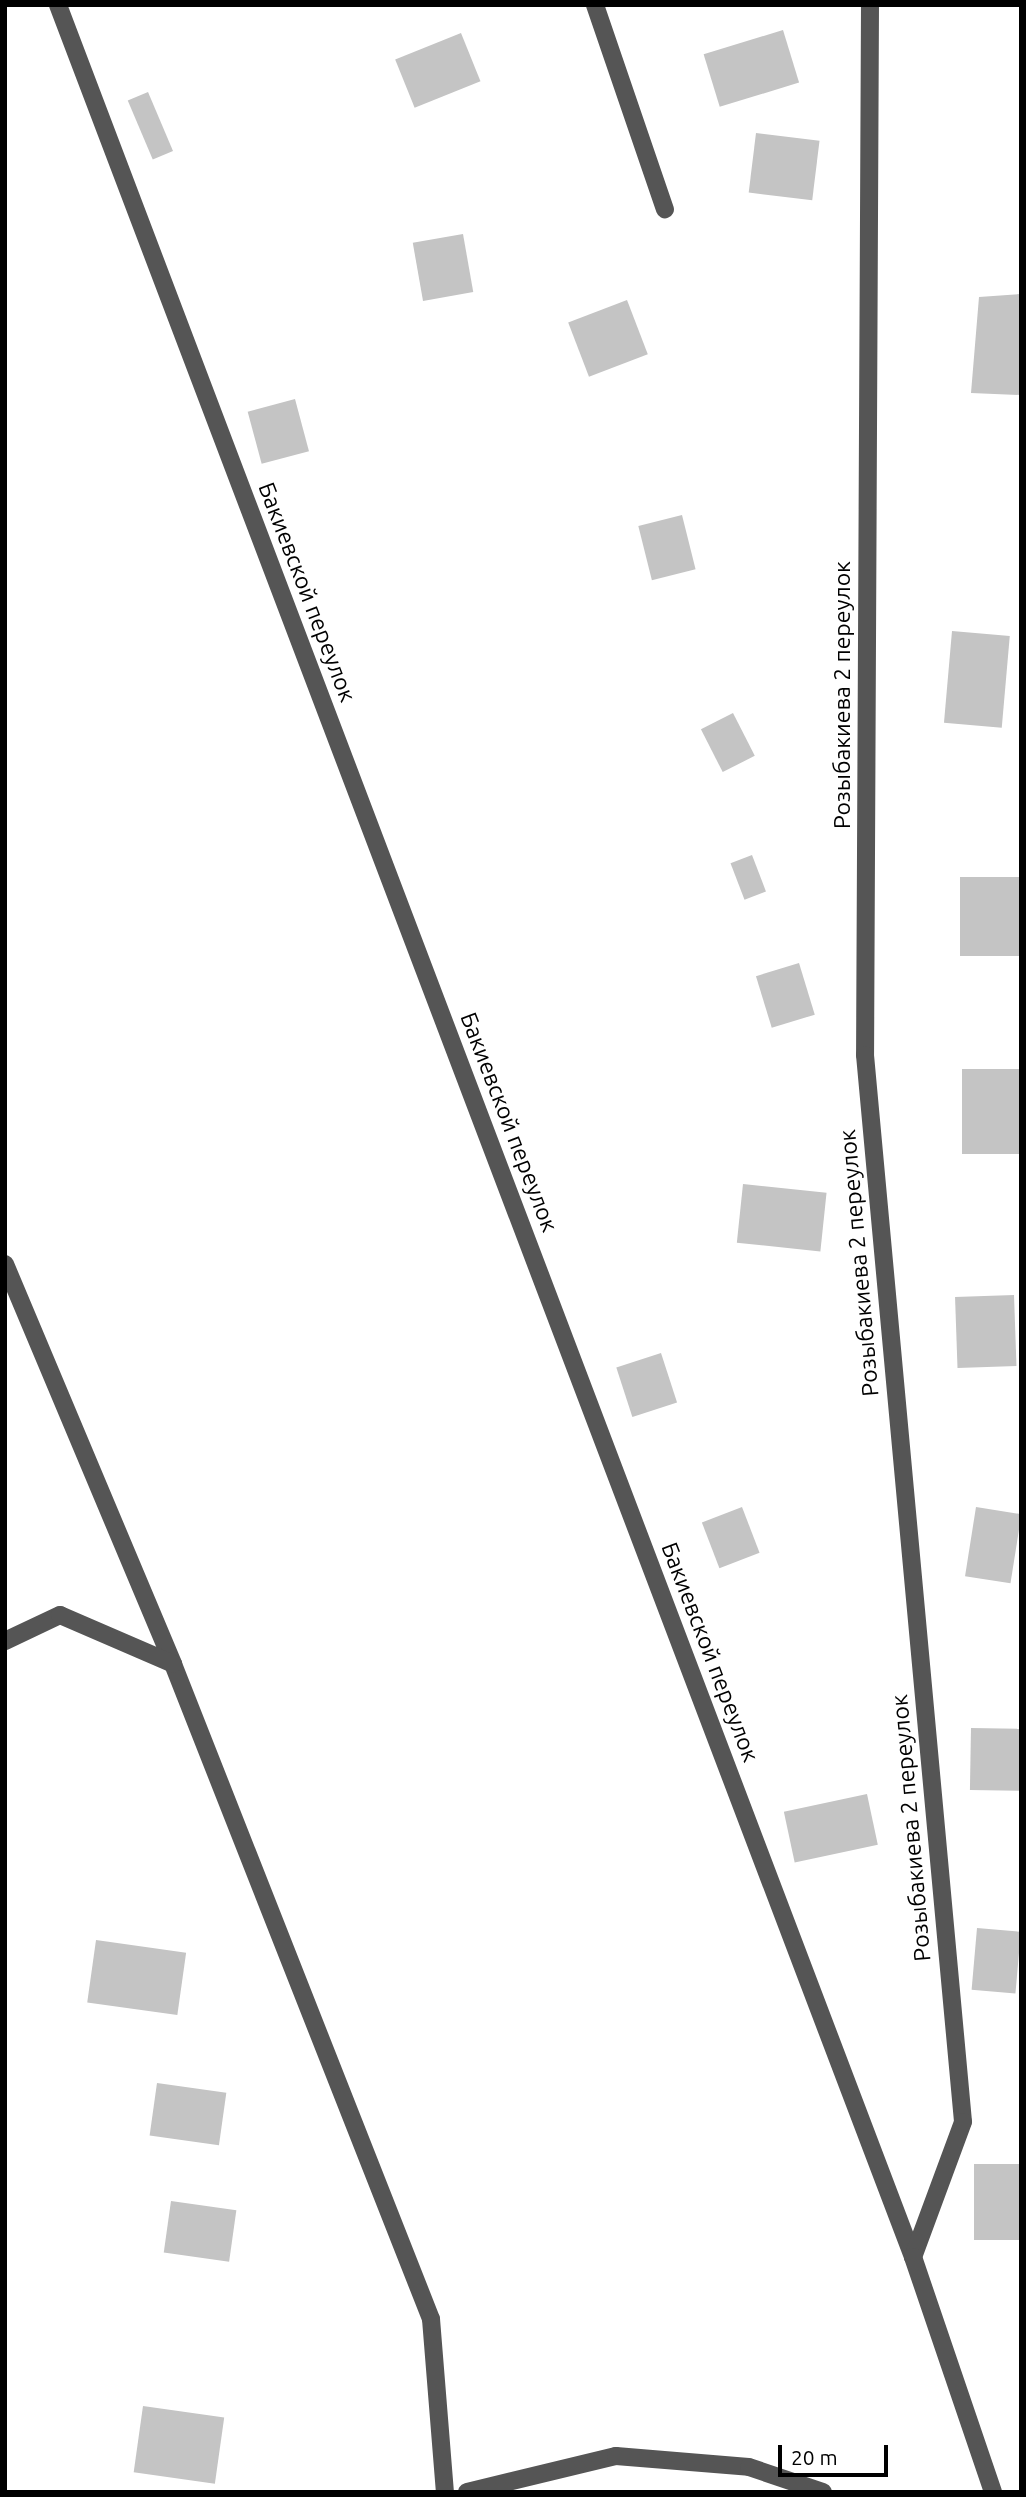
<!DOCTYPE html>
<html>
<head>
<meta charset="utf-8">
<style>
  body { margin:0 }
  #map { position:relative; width:1026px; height:2497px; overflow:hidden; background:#fff; font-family:Ubuntu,sans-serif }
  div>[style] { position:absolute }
  .building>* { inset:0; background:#c4c4c4; transform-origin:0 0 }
  .minor>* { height:18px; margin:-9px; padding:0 9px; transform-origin:9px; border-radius:9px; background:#555 }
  span { translate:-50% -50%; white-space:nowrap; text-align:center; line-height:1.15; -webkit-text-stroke:5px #fff; paint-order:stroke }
  .street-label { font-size:23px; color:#000 }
  .frame { position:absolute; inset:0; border:7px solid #000; pointer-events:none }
  .scale { position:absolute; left:778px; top:2445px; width:110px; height:32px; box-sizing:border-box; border:4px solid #000; border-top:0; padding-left:9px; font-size:21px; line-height:24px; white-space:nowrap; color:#000; -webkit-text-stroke:5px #fff; paint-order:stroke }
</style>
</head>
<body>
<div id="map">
  <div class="building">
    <i style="left:783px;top:30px;width:55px;height:83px;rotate:73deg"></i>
    <i style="left:461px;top:33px;width:52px;height:71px;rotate:68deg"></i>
    <i style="left:148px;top:92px;width:64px;height:22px;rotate:67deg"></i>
    <i style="left:756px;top:133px;width:64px;height:60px;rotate:7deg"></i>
    <i style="left:463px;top:234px;width:59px;height:51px;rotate:80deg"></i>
    <i style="clip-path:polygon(1021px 294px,1021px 395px,971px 393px,979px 297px)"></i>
    <i style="left:627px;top:300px;width:58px;height:63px;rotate:69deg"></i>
    <i style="left:295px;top:399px;width:54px;height:49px;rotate:75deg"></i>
    <i style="left:682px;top:515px;width:56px;height:45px;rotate:76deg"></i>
    <i style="left:952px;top:631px;width:58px;height:92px;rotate:5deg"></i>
    <i style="left:733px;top:713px;width:48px;height:36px;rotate:63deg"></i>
    <i style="left:752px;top:855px;width:39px;height:23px;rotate:69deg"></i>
    <i style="left:960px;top:877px;width:61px;height:79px"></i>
    <i style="left:799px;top:963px;width:54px;height:45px;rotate:73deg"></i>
    <i style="left:962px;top:1069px;width:59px;height:85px"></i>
    <i style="left:743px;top:1184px;width:84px;height:59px;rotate:6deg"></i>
    <i style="left:1014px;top:1295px;width:71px;height:59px;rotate:88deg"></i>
    <i style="left:661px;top:1353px;width:52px;height:47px;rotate:72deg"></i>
    <i style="left:742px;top:1507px;width:49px;height:43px;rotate:69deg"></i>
    <i style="left:976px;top:1507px;width:46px;height:70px;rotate:9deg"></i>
    <i style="left:971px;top:1728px;width:50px;height:62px;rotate:1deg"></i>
    <i style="left:867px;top:1794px;width:52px;height:85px;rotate:78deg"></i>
    <i style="left:977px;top:1928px;width:44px;height:62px;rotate:5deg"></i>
    <i style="left:96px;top:1940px;width:91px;height:63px;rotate:8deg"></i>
    <i style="left:157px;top:2083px;width:70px;height:53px;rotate:8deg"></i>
    <i style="left:974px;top:2164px;width:47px;height:76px"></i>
    <i style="left:171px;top:2201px;width:66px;height:52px;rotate:8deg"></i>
    <i style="left:143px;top:2406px;width:82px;height:67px;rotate:8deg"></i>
  </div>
  <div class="minor">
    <i style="left:58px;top:5px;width:2409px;rotate:69.21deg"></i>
    <i style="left:595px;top:5px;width:216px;rotate:71.1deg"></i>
    <i style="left:870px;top:5px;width:1050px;rotate:90.27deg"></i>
    <i style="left:865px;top:1055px;width:1071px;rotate:84.75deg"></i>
    <i style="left:963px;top:2122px;width:144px;rotate:110.3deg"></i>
    <i style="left:913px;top:2257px;width:248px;rotate:71.2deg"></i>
    <i style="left:5px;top:1264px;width:434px;rotate:67.2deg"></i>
    <i style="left:173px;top:1664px;width:704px;rotate:68.5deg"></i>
    <i style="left:431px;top:2319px;width:174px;rotate:85.4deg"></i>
    <i style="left:5px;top:1641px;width:61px;rotate:-25.3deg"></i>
    <i style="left:60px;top:1615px;width:123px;rotate:23.4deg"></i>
    <i style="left:467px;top:2492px;width:153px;rotate:-13.6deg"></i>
    <i style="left:616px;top:2456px;width:133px;rotate:4.7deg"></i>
    <i style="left:749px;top:2467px;width:78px;rotate:18.7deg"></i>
  </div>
  <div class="street-label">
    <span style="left:307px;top:592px;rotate:69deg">Бакиевской переулок</span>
    <span style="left:842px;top:695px;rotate:-90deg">Розыбакиева 2 переулок</span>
    <span style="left:509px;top:1122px;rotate:69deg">Бакиевской переулок</span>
    <span style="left:859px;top:1263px;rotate:-95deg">Розыбакиева 2 переулок</span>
    <span style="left:710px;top:1652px;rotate:69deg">Бакиевской переулок</span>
    <span style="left:911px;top:1828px;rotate:-95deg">Розыбакиева 2 переулок</span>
  </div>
  <div class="frame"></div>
  <div class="scale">20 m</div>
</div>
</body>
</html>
